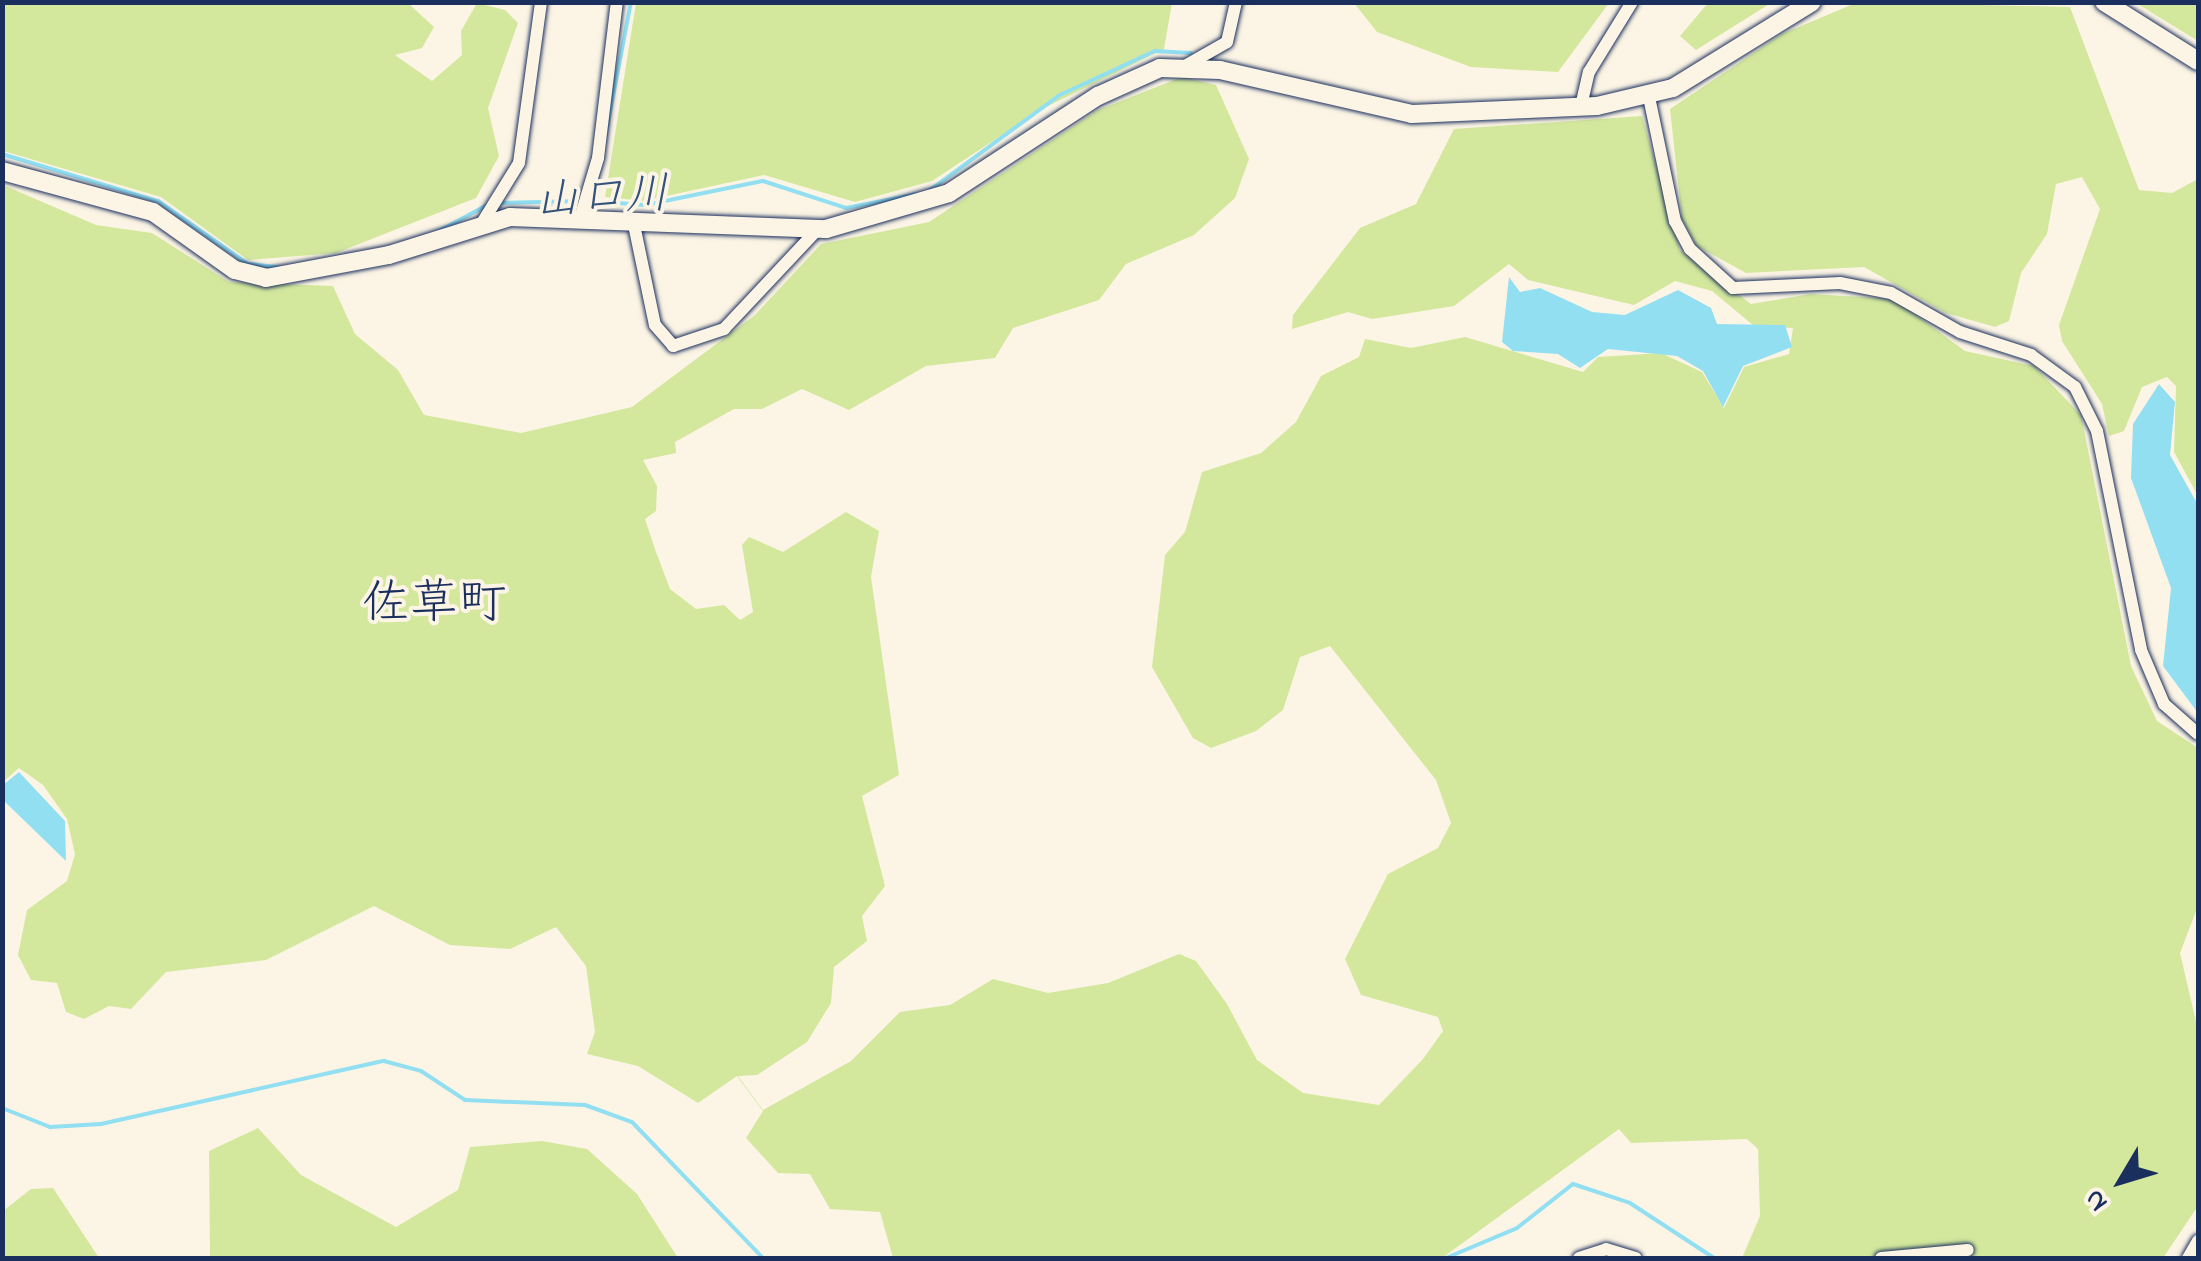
<!DOCTYPE html>
<html>
<head>
<meta charset="utf-8">
<style>
  body { margin:0 }
  #map { position:relative; width:2201px; height:1261px; overflow:hidden; background:#fcf5e5; font-family:"Indie Flower","Klee One",sans-serif }
  div>[style] { position:absolute }
  .green>* { inset:0; background:#d3e89d }
  .water>* { inset:0; background:#92dff2 }
  .stream>* { height:4px; margin:-2px; padding:0 2px; transform-origin:2px; border-radius:2px; background:#92dff2 }
  .roads { filter:drop-shadow(0 0 2px #1b2f5e) drop-shadow(0 0 2px #1b2f5e) }
  .minor>* { height:12px; margin:-6px; padding:0 6px; transform-origin:6px; border-radius:6px; background:#fcf5e5 }
  .secondary>* { height:18px; margin:-9px; padding:0 9px; transform-origin:9px; border-radius:9px; background:#fcf5e5 }
  span { translate:-50% -50%; white-space:nowrap; text-align:center; line-height:1.15; -webkit-text-stroke:8px #fcf5e5; paint-order:stroke }
  .water-label { font-size:45px; color:#33527c; font-style:italic }
  .quarter-label { font-size:48px; color:#1b2f5e }
  .frame { position:absolute; inset:0; border:5px solid #1b2f5e; pointer-events:none }
  .north { position:absolute; left:2071px; top:1131px; width:100px; height:100px; -webkit-text-stroke:8px #fcf5e5; paint-order:stroke; rotate:232deg; font-size:28px; font-weight:700; line-height:40px; text-align:center; color:#1b2f5e }
  .north::after { content:''; display:block; margin:auto; width:35px; height:45px; background:#1b2f5e; clip-path:polygon(50% 0,100% 100%,50% 72%,0 100%) }
</style>
</head>
<body>
<div id="map">
  <div class="green">
    <i style="clip-path:polygon(1858px 2px,2070px 7px,2139px 190px,2172px 193px,2198px 179px,2198px 496px,2174px 452px,2176px 386px,2167px 377px,2142px 387px,2124px 431px,2109px 436px,2102px 404px,2062px 341px,2059px 325px,2100px 209px,2082px 177px,2056px 184px,2047px 234px,2021px 273px,2009px 321px,1995px 327px,1946px 313px,1864px 267px,1746px 273px,1697px 246px,1682px 219px,1670px 109px,1782px 34px)"></i>
    <i style="clip-path:polygon(2px 3px,408px 3px,434px 27px,422px 48px,395px 55px,432px 81px,462px 55px,461px 31px,477px 3px,505px 10px,518px 23px,488px 108px,499px 156px,476px 198px,336px 253px,248px 260px,161px 197px,3px 151px)"></i>
    <i style="clip-path:polygon(636px 3px,636px 2px,1172px 3px,1164px 49px,1040px 110px,932px 181px,855px 202px,764px 175px,643px 201px,605px 197px)"></i>
    <i style="clip-path:polygon(1354px 3px,1609px 3px,1558px 72px,1471px 67px,1377px 32px)"></i>
    <i style="clip-path:polygon(1708px 3px,1708px 2px,1771px 3px,1696px 50px,1680px 36px)"></i>
    <i style="clip-path:polygon(2136px 3px,2198px 3px,2198px 41px)"></i>
    <i style="clip-path:polygon(1182px 77px,1216px 85px,1249px 159px,1235px 198px,1194px 235px,1126px 264px,1099px 300px,1013px 328px,995px 358px,926px 366px,849px 410px,802px 389px,762px 409px,734px 409px,675px 442px,676px 453px,643px 460px,657px 486px,656px 511px,645px 519px,656px 552px,670px 589px,696px 609px,724px 605px,740px 620px,753px 612px,742px 545px,749px 537px,783px 552px,846px 512px,879px 531px,871px 577px,899px 775px,862px 796px,885px 886px,862px 916px,867px 941px,834px 967px,831px 1003px,807px 1042px,757px 1075px,738px 1076px,763px 1110px,851px 1061px,900px 1012px,950px 1005px,993px 979px,1048px 993px,1108px 983px,1179px 954px,1196px 961px,1227px 1004px,1257px 1060px,1303px 1093px,1379px 1105px,1423px 1059px,1443px 1031px,1438px 1017px,1361px 995px,1345px 959px,1388px 874px,1438px 848px,1451px 823px,1436px 780px,1330px 646px,1300px 657px,1283px 710px,1256px 731px,1211px 748px,1193px 738px,1152px 667px,1165px 555px,1185px 532px,1202px 472px,1261px 453px,1296px 422px,1321px 376px,1359px 357px,1365px 339px,1411px 348px,1465px 337px,1583px 372px,1598px 357px,1661px 353px,1702px 372px,1724px 408px,1744px 367px,1789px 354px,1793px 328px,1754px 326px,1712px 291px,1675px 281px,1634px 305px,1528px 280px,1509px 264px,1454px 306px,1372px 319px,1348px 312px,1292px 329px,1293px 315px,1360px 228px,1416px 204px,1454px 129px,1642px 116px,1680px 250px,1751px 304px,1811px 294px,1894px 299px,1965px 351px,2034px 366px,2081px 415px,2131px 666px,2157px 721px,2198px 748px,2198px 906px,2180px 953px,2198px 1030px,2198px 1206px,2163px 1258px,1742px 1258px,1760px 1216px,1758px 1149px,1747px 1139px,1631px 1143px,1619px 1129px,1442px 1258px,893px 1258px,880px 1212px,830px 1209px,810px 1174px,778px 1173px,746px 1138px,763px 1111px,737px 1076px,698px 1103px,638px 1066px,587px 1054px,595px 1032px,586px 966px,556px 927px,510px 949px,450px 945px,374px 906px,266px 960px,166px 972px,131px 1009px,109px 1006px,84px 1019px,66px 1012px,57px 983px,31px 980px,18px 955px,27px 910px,67px 881px,75px 854px,67px 819px,43px 785px,19px 768px,3px 782px,3px 185px,96px 225px,152px 233px,229px 282px,333px 286px,355px 334px,398px 370px,424px 415px,521px 433px,632px 407px,755px 315px,821px 244px,929px 222px,1098px 110px)"></i>
    <i style="clip-path:polygon(258px 1128px,301px 1175px,396px 1227px,458px 1190px,470px 1147px,542px 1141px,587px 1149px,637px 1194px,678px 1258px,210px 1258px,209px 1151px)"></i>
    <i style="clip-path:polygon(53px 1188px,99px 1258px,3px 1258px,3px 1211px,31px 1189px)"></i>
  </div>
  <div class="water">
    <i style="clip-path:polygon(1509px 277px,1520px 292px,1540px 288px,1592px 312px,1625px 315px,1678px 290px,1711px 308px,1717px 324px,1785px 325px,1792px 347px,1743px 366px,1723px 407px,1703px 371px,1677px 356px,1608px 349px,1580px 368px,1558px 354px,1513px 351px,1502px 342px)"></i>
    <i style="clip-path:polygon(2159px 384px,2175px 402px,2170px 455px,2198px 505px,2198px 713px,2163px 666px,2171px 588px,2131px 478px,2133px 424px)"></i>
    <i style="clip-path:polygon(19px 772px,65px 821px,66px 861px,3px 800px,3px 785px)"></i>
  </div>
  <div class="stream">
    <i style="left:2px;top:154px;width:163px;rotate:16.8deg"></i>
    <i style="left:158px;top:201px;width:110px;rotate:35deg"></i>
    <i style="left:248px;top:264px;width:31px;rotate:6deg"></i>
    <i style="left:930px;top:190px;width:161px;rotate:-36.2deg"></i>
    <i style="left:1060px;top:95px;width:105px;rotate:-24.9deg"></i>
    <i style="left:1155px;top:51px;width:36px;rotate:3deg"></i>
    <i style="left:590px;top:201px;width:55px;rotate:4.2deg"></i>
    <i style="left:645px;top:205px;width:120px;rotate:-11.5deg"></i>
    <i style="left:763px;top:181px;width:87px;rotate:18deg"></i>
    <i style="left:846px;top:208px;width:71px;rotate:-11.3deg"></i>
    <i style="left:593px;top:201px;width:203px;rotate:-79.2deg"></i>
    <i style="left:500px;top:203px;width:81px;rotate:-1.4deg"></i>
    <i style="left:439px;top:231px;width:59px;rotate:-28.3deg"></i>
    <i style="left:2px;top:1108px;width:52px;rotate:21.6deg"></i>
    <i style="left:50px;top:1127px;width:51px;rotate:-3.4deg"></i>
    <i style="left:101px;top:1124px;width:290px;rotate:-12.6deg"></i>
    <i style="left:384px;top:1061px;width:38px;rotate:15deg"></i>
    <i style="left:421px;top:1071px;width:53px;rotate:33.4deg"></i>
    <i style="left:465px;top:1100px;width:120px;rotate:2.4deg"></i>
    <i style="left:585px;top:1105px;width:50px;rotate:19.9deg"></i>
    <i style="left:632px;top:1122px;width:189px;rotate:46.1deg"></i>
    <i style="left:1446px;top:1258px;width:77px;rotate:-22.9deg"></i>
    <i style="left:1517px;top:1228px;width:71px;rotate:-38.2deg"></i>
    <i style="left:1573px;top:1184px;width:60px;rotate:18.4deg"></i>
    <i style="left:1630px;top:1203px;width:100px;rotate:33.2deg"></i>
  </div>
  <div class="roads">
    <div class="minor">
      <i style="left:1185px;top:66px;width:48px;rotate:-29.7deg"></i>
      <i style="left:1227px;top:42px;width:41px;rotate:-77.3deg"></i>
      <i style="left:1649px;top:97px;width:127px;rotate:78.2deg"></i>
      <i style="left:1675px;top:221px;width:32px;rotate:62deg"></i>
      <i style="left:1690px;top:249px;width:58px;rotate:42.2deg"></i>
      <i style="left:1733px;top:288px;width:107px;rotate:-2.7deg"></i>
      <i style="left:1840px;top:283px;width:52px;rotate:11.1deg"></i>
      <i style="left:1891px;top:293px;width:79px;rotate:29.5deg"></i>
      <i style="left:1960px;top:332px;width:75px;rotate:17.9deg"></i>
      <i style="left:2031px;top:355px;width:54px;rotate:36deg"></i>
      <i style="left:2075px;top:387px;width:49px;rotate:63.4deg"></i>
      <i style="left:2097px;top:431px;width:223px;rotate:78.6deg"></i>
      <i style="left:2141px;top:650px;width:59px;rotate:66.9deg"></i>
      <i style="left:2164px;top:704px;width:45px;rotate:41.4deg"></i>
      <i style="left:1581px;top:106px;width:35px;rotate:-77deg"></i>
      <i style="left:1589px;top:72px;width:82px;rotate:-58.4deg"></i>
      <i style="left:581px;top:215px;width:59px;rotate:-73.4deg"></i>
      <i style="left:598px;top:158px;width:157px;rotate:-83.1deg"></i>
      <i style="left:633px;top:220px;width:107px;rotate:78.2deg"></i>
      <i style="left:655px;top:325px;width:28px;rotate:49deg"></i>
      <i style="left:673px;top:346px;width:54px;rotate:-18.4deg"></i>
      <i style="left:724px;top:329px;width:136px;rotate:-46.8deg"></i>
      <i style="left:482px;top:223px;width:70px;rotate:-58.3deg"></i>
      <i style="left:519px;top:163px;width:162px;rotate:-82.2deg"></i>
      <i style="left:1579px;top:1258px;width:28px;rotate:-18deg"></i>
      <i style="left:1606px;top:1249px;width:31px;rotate:17deg"></i>
      <i style="left:1881px;top:1258px;width:87px;rotate:-5.3deg"></i>
      <i style="left:2188px;top:1258px;width:20px;rotate:-60deg"></i>
    </div>
    <div class="secondary">
      <i style="left:2104px;top:2px;width:111px;rotate:32.1deg"></i>
      <i style="left:2px;top:171px;width:156px;rotate:15.2deg"></i>
      <i style="left:153px;top:212px;width:100px;rotate:35.3deg"></i>
      <i style="left:235px;top:270px;width:32px;rotate:14deg"></i>
      <i style="left:266px;top:278px;width:125px;rotate:-10.6deg"></i>
      <i style="left:389px;top:255px;width:127px;rotate:-17.4deg"></i>
      <i style="left:510px;top:217px;width:316px;rotate:2.2deg"></i>
      <i style="left:826px;top:229px;width:128px;rotate:-16.3deg"></i>
      <i style="left:949px;top:193px;width:178px;rotate:-33.1deg"></i>
      <i style="left:1098px;top:96px;width:68px;rotate:-24.3deg"></i>
      <i style="left:1160px;top:68px;width:60px;rotate:1.9deg"></i>
      <i style="left:1220px;top:70px;width:197px;rotate:12.9deg"></i>
      <i style="left:1412px;top:114px;width:185px;rotate:-2.5deg"></i>
      <i style="left:1597px;top:106px;width:78px;rotate:-13.3deg"></i>
      <i style="left:1673px;top:88px;width:163px;rotate:-31.7deg"></i>
    </div>
  </div>
  <div class="water-label">
    <span style="left:602px;top:200px;rotate:-3deg">山口川</span>
  </div>
  <div class="quarter-label">
    <span style="left:434px;top:606px">佐草町</span>
  </div>
  <div class="frame"></div>
  <div class="north">N</div>
</div>
</body>
</html>
